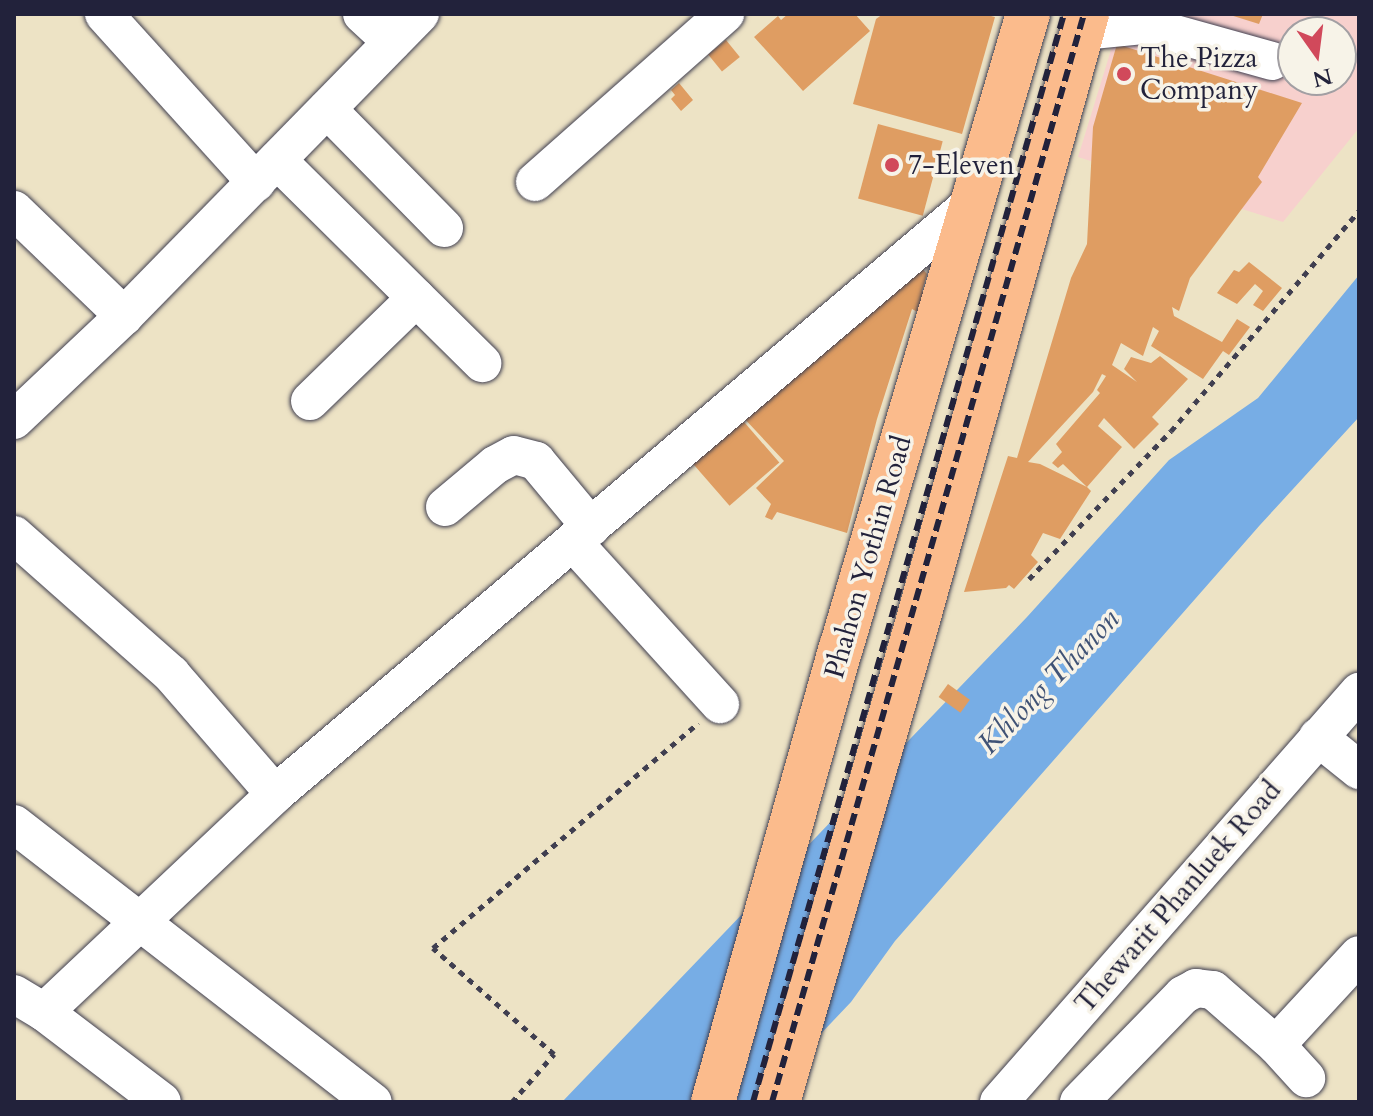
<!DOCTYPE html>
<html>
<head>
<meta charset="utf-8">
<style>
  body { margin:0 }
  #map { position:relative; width:1373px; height:1116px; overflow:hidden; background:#ede3c5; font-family:Cardo,serif }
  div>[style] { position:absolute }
  .built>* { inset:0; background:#f7d0cd }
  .water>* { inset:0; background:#77ade5 }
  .building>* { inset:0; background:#df9d62; transform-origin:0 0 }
  .path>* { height:5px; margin-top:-2.5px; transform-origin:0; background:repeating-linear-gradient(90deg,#403f50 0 6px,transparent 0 12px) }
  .roads { filter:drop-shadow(0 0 2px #403f50) drop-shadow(0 0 2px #403f50) }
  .minor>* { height:38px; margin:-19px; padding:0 19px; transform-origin:19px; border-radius:19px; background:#fff }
  .major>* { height:44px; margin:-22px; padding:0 22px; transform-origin:22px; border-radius:22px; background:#fbbb8c }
  .rail>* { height:6px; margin-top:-3px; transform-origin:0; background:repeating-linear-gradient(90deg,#22223b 0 12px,transparent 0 18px) }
  .dots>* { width:22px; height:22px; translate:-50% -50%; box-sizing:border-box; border:4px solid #f7f3e8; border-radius:50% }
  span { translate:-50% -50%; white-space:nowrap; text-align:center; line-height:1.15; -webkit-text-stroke:7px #f7f3e8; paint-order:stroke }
  .poi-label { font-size:28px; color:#22223b }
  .left { translate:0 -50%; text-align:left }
  .street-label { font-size:28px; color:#22223b }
  .water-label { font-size:30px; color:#405376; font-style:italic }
  .frame { position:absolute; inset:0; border:16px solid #22223b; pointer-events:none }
  .north { position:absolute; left:1277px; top:16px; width:80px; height:80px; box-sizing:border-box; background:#f7f3e8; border:2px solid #a29fa3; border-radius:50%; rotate:166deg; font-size:22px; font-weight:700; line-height:32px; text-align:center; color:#22223b }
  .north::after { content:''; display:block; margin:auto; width:28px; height:36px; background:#d1495b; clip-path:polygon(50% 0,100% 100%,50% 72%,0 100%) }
</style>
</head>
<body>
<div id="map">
  <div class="built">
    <i style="clip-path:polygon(evenodd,1126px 14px,1359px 14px,1359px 128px,1283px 222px,1078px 157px,1115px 37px,1126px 14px,1293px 32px,1341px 32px,1341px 80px,1293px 80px,1293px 32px)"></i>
  </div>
  <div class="water">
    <i style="clip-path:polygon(1359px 275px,1359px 417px,1260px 525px,895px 941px,851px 1002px,756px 1102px,562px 1102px,1027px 617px,1169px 460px,1258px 398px)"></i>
  </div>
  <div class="building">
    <i style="clip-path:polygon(788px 14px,855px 14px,870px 31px,803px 91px,754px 37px,778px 16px,781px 20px)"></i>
    <i style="clip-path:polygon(883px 14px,983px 14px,995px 17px,962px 134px,853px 104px,876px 19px)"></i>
    <i style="clip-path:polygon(1227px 14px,1263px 14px,1259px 24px)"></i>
    <i style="left:726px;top:40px;width:22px;height:23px;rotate:51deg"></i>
    <i style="clip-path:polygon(evenodd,1117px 44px,1302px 103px,1258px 177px,1262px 182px,1190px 278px,1179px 311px,1172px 307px,1174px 316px,1222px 342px,1237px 319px,1250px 327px,1229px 355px,1223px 351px,1203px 379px,1151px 346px,1159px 331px,1153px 327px,1143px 356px,1121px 343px,1112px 365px,1137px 382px,1124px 369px,1131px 357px,1151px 363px,1160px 356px,1188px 379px,1152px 417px,1159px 424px,1134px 449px,1104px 418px,1098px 426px,1122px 447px,1087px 487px,1091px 491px,1060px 539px,1043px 533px,1031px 555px,1038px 562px,1014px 589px,1009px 585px,1006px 588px,964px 592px,1008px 456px,1017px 458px,1071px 278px,1087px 244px,1093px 127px,1117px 44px,1102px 374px,1106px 376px,1097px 390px,1100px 393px,1056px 444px,1062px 452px,1052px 463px,1058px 468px,1063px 464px,1087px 487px,1040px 464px,1028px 462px,1093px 392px,1102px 374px)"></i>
    <i style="clip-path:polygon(679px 83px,693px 100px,681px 111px,671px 99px,675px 95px,671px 90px)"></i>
    <i style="left:878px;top:124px;width:67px;height:77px;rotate:15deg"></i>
    <i style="clip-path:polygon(1249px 262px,1282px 288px,1263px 311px,1253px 305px,1263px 291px,1255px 284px,1237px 304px,1217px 293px,1234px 270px,1239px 272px)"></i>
    <i style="clip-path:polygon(921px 267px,927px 274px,922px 291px,928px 297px,921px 314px,912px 309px,877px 419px,847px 533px,777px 512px,772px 520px,765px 517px,771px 504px,756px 488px,784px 461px,741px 415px)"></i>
    <i style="left:738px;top:415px;width:63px;height:66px;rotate:49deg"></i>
    <i style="left:948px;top:684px;width:27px;height:16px;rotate:36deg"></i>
  </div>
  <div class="path">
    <i style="left:1029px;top:579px;width:205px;rotate:-46.2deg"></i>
    <i style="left:1171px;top:431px;width:289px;rotate:-49.5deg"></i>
    <i style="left:512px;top:1102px;width:64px;rotate:-48.8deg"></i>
    <i style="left:554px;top:1054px;width:161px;rotate:-138.8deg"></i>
    <i style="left:433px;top:948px;width:348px;rotate:-40.3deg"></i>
  </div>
  <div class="roads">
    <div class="minor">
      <i style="left:104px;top:14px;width:227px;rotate:47.9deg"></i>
      <i style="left:362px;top:14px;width:41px;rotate:43deg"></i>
      <i style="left:1082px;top:31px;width:61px;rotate:-5.6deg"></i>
      <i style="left:1143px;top:25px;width:134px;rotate:15.6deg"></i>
      <i style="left:327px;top:109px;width:167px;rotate:45.5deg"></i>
      <i style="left:277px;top:160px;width:289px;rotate:44.7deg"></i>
      <i style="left:535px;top:182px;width:254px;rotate:-41.5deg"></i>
      <i style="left:14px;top:210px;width:153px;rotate:43.9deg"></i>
      <i style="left:310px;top:401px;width:148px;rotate:-44.2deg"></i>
      <i style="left:14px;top:420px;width:151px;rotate:-43.4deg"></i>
      <i style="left:124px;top:316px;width:423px;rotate:-45.6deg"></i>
      <i style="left:445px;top:507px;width:65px;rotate:-40deg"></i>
      <i style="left:495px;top:465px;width:21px;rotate:-28deg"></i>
      <i style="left:514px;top:455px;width:23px;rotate:15deg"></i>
      <i style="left:536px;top:461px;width:86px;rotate:50.2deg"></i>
      <i style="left:14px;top:535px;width:210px;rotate:41.5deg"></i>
      <i style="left:171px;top:674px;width:159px;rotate:49.1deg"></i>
      <i style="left:573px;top:542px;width:219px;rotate:47.8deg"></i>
      <i style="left:1318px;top:737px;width:53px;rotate:38.8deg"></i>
      <i style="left:14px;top:824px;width:454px;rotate:37.8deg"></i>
      <i style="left:14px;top:994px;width:35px;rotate:31deg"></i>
      <i style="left:44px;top:1012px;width:318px;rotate:-43.3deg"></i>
      <i style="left:275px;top:794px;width:912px;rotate:-40.29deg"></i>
      <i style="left:44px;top:1012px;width:148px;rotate:37.3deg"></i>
      <i style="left:1276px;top:1045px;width:45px;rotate:47.7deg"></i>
      <i style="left:999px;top:1102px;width:546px;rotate:-48.72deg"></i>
      <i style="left:1079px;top:1102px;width:149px;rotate:-45.8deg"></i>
      <i style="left:1183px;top:995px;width:15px;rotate:-28deg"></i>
      <i style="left:1196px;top:988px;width:17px;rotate:7deg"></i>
      <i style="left:1213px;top:990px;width:84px;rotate:41.1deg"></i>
      <i style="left:1276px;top:1045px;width:122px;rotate:-47.3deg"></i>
    </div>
    <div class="major">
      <i style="left:713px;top:1102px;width:472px;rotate:-74.3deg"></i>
      <i style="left:841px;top:648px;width:661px;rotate:-73.57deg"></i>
      <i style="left:778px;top:1102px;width:502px;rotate:-73.8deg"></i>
      <i style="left:918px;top:620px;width:629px;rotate:-74.42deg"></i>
    </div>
  </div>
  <div class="rail">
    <i style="left:753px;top:1102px;width:1132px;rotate:-74.05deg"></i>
    <i style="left:772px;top:1102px;width:1132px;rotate:-74deg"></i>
  </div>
  <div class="dots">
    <i style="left:1124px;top:74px;background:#d1495b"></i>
    <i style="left:892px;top:165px;background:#d1495b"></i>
  </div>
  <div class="poi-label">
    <span class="left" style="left:1140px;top:74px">The Pizza<br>Company</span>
    <span class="left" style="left:908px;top:165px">7-Eleven</span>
  </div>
  <div class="street-label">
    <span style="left:868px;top:557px;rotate:-74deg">Phahon Yothin Road</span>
    <span style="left:1178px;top:897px;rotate:-49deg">Thewarit Phanluek Road</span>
  </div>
  <div class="water-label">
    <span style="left:1049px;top:682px;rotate:-46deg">Khlong Thanon</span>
  </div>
  <div class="frame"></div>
  <div class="north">N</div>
</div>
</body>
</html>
